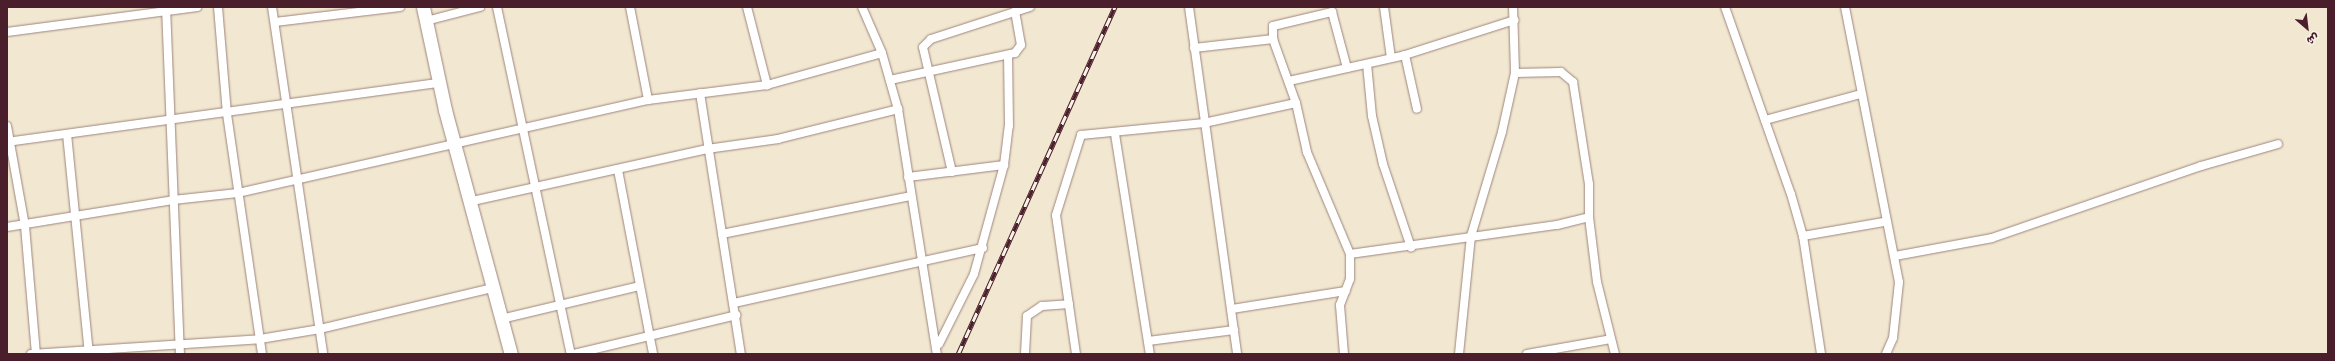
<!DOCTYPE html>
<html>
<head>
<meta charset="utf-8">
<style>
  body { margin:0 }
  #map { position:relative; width:2335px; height:361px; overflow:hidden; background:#f2e8d1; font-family:Kalam,"Playpen Sans Arabic",sans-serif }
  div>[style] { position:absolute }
  .roads { filter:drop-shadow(0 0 1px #9e847e) drop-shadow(0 0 1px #9e847e) }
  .street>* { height:8px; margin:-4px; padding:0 4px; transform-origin:4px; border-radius:4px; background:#fff }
  .primary>* { height:13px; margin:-6.5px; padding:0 6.5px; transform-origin:6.5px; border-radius:6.5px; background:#fff }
  .rail>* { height:4.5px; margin-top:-2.25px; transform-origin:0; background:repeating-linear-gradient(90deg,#f7f3e8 0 9px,#4a1f2b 0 18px); box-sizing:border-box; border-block:1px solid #4a1f2b }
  span { translate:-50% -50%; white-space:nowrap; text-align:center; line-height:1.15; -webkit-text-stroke:3px #f7f3e8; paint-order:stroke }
  .frame { position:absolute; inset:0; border:8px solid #4a1f2b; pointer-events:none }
  .north { position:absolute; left:2287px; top:8px; width:40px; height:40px; -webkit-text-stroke:3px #f7f3e8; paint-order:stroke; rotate:152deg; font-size:11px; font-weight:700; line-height:16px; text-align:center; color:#4a1f2b }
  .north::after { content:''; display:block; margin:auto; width:14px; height:18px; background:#4a1f2b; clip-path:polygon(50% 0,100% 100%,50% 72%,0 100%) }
</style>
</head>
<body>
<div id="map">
  <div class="roads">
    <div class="street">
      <i style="left:166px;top:7px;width:347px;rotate:87.7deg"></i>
      <i style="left:218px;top:7px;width:107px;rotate:85.2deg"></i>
      <i style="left:227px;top:114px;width:243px;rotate:81.7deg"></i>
      <i style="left:272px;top:7px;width:351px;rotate:81.6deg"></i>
      <i style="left:497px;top:7px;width:355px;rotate:78deg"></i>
      <i style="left:630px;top:7px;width:95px;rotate:79deg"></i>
      <i style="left:747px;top:7px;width:81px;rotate:75.6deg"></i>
      <i style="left:862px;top:7px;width:50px;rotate:66.5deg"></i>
      <i style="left:882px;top:53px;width:58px;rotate:74.1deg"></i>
      <i style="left:898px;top:109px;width:248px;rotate:81deg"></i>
      <i style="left:1189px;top:7px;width:350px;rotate:82.1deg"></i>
      <i style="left:1384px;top:7px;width:51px;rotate:82.2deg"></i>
      <i style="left:1725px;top:7px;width:198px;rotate:70.6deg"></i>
      <i style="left:1791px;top:194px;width:44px;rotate:74.1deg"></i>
      <i style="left:1803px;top:236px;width:119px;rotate:81.3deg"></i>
      <i style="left:1845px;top:7px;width:280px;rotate:78.9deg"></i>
      <i style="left:1899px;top:282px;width:56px;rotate:96.1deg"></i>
      <i style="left:1893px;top:338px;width:17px;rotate:114deg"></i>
      <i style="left:426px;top:21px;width:56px;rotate:-14.5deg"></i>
      <i style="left:275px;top:22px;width:126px;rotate:-6.8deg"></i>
      <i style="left:7px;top:32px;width:192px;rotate:-7.5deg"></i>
      <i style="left:1194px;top:48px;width:80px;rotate:-6.5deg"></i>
      <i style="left:1405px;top:55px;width:55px;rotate:77.5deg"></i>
      <i style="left:1367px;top:64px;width:52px;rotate:84.5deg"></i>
      <i style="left:1372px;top:116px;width:49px;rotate:77.1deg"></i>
      <i style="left:1383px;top:164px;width:88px;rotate:71.4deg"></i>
      <i style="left:1515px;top:73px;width:46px;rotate:-1.2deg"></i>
      <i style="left:1561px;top:72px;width:16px;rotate:40deg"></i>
      <i style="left:1573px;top:82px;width:103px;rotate:81.1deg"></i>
      <i style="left:1589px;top:184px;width:33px;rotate:90deg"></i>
      <i style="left:1589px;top:217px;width:65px;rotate:83deg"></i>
      <i style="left:1597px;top:282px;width:74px;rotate:76deg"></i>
      <i style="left:890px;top:80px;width:128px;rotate:-12.2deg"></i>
      <i style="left:1015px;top:53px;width:10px;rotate:-53deg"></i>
      <i style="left:1021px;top:45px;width:34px;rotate:-100deg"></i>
      <i style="left:1289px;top:81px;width:119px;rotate:-12.6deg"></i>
      <i style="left:1405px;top:55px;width:115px;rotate:-17.7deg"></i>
      <i style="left:700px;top:93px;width:264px;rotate:81.1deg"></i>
      <i style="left:1765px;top:120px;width:99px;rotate:-15.2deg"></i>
      <i style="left:7px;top:126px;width:102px;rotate:79.8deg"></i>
      <i style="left:25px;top:226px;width:128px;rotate:85.1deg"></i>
      <i style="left:67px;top:134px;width:221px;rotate:84.3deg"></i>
      <i style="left:1115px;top:134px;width:223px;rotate:81deg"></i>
      <i style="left:7px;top:142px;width:436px;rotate:-7.8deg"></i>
      <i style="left:618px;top:170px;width:187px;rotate:79.2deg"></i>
      <i style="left:952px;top:172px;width:128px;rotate:-103.1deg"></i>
      <i style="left:923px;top:47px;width:11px;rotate:-45deg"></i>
      <i style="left:931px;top:39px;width:104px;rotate:-17.9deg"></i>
      <i style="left:908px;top:177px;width:97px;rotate:-7.1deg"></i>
      <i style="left:468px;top:202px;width:245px;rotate:-12.5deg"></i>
      <i style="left:707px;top:149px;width:72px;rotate:-8deg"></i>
      <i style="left:778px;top:139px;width:124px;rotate:-14deg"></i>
      <i style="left:7px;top:227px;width:168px;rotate:-9.2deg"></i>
      <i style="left:173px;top:200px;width:65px;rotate:-6.1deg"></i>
      <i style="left:238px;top:193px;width:420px;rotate:-12.8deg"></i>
      <i style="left:648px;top:100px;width:120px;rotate:-7.2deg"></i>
      <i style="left:767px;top:85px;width:119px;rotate:-15.5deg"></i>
      <i style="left:722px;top:234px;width:192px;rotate:-11.4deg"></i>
      <i style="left:1803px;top:236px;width:82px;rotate:-9.8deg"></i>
      <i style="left:1350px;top:254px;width:209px;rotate:-8deg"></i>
      <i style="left:1557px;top:225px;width:33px;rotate:-14deg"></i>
      <i style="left:1895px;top:256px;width:99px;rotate:-10.5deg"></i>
      <i style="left:1992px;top:238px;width:221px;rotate:-19deg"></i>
      <i style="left:2201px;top:166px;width:80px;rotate:-15.9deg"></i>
      <i style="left:734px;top:303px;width:255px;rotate:-12.5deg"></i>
      <i style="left:1232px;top:309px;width:115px;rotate:-9deg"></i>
      <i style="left:501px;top:319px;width:142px;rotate:-13.4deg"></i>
      <i style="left:1148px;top:341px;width:87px;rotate:-7.3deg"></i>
      <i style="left:939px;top:344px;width:78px;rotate:-63.4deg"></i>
      <i style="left:974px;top:274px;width:113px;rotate:-74.6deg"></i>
      <i style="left:1004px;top:165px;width:39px;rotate:-83deg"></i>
      <i style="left:1009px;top:126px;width:71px;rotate:-90.8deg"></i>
      <i style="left:31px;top:354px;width:229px;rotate:-3.7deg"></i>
      <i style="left:260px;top:339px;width:61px;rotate:-9.5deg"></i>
      <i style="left:320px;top:329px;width:177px;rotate:-13.4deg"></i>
      <i style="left:574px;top:354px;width:167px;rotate:-13.5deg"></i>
      <i style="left:1025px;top:354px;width:38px;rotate:-87deg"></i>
      <i style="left:1027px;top:316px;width:18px;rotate:-34deg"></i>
      <i style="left:1042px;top:306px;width:27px;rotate:-4deg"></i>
      <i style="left:1076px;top:354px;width:140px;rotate:-98.2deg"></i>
      <i style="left:1056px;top:215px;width:84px;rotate:-72.6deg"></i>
      <i style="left:1081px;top:135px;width:124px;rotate:-5.6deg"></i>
      <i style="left:1204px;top:123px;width:94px;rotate:-12.3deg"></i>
      <i style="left:1344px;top:354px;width:49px;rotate:-94.7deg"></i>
      <i style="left:1340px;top:305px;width:28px;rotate:-69deg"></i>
      <i style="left:1350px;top:279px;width:25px;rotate:-90deg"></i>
      <i style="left:1350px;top:254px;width:111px;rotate:-112.9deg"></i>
      <i style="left:1307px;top:152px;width:50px;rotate:-102.7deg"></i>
      <i style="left:1296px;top:103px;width:68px;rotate:-109.8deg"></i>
      <i style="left:1273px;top:39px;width:13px;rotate:-90deg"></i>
      <i style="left:1273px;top:26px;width:61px;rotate:-13.3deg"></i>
      <i style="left:1332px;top:12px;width:58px;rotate:75deg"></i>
      <i style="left:1459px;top:354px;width:119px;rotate:-84.2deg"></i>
      <i style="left:1471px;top:236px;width:109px;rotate:-73.4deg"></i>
      <i style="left:1502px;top:132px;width:60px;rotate:-77.6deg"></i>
      <i style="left:1515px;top:73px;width:66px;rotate:-91.7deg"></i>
      <i style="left:1527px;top:354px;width:85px;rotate:-10.1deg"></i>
    </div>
    <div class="primary">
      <i style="left:423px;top:7px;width:105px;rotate:77.9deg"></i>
      <i style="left:445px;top:110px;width:253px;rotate:74.9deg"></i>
    </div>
  </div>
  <div class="rail">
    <i style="left:958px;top:354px;width:381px;rotate:-65.7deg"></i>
  </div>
  <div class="frame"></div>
  <div class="north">ش</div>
</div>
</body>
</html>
